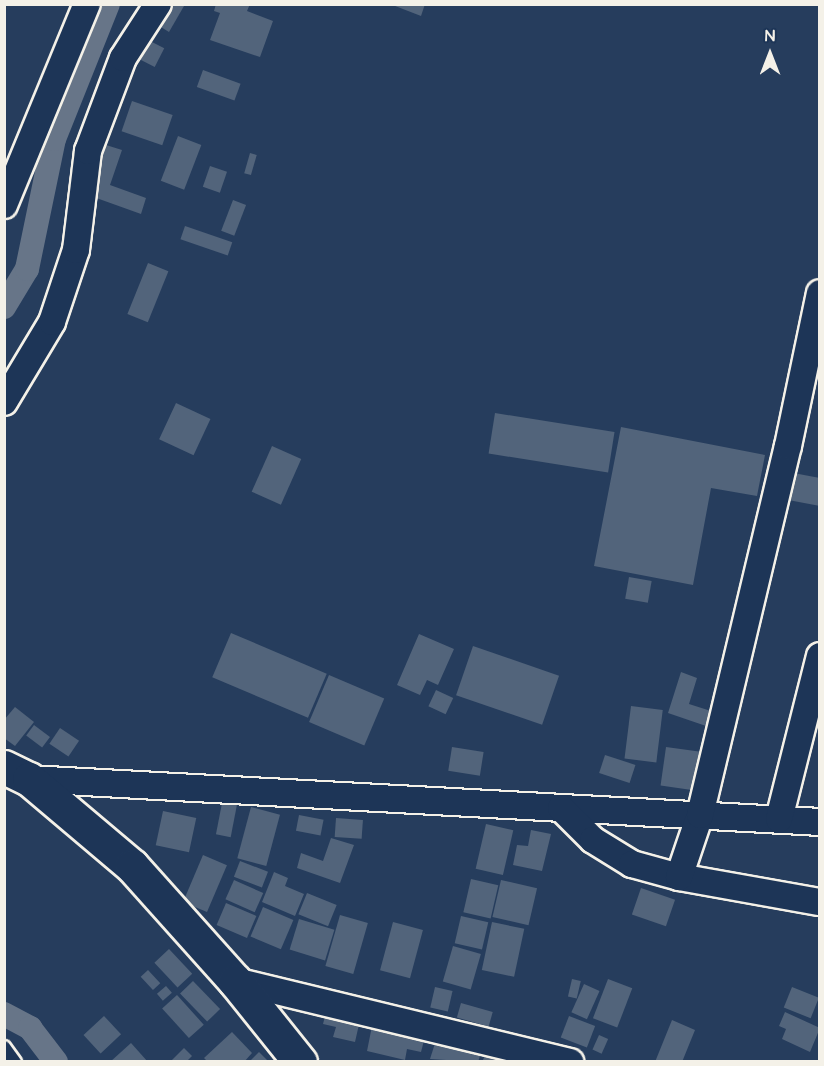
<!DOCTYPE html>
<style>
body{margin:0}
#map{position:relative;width:824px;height:1066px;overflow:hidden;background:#263d5d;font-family:"Architects Daughter",sans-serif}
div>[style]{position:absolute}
.canal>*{height:24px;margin:-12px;padding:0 12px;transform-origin:12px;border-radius:12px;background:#677588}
.building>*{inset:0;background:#52647b;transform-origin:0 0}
.roads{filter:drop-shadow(2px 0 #f4f1e8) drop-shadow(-2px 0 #f4f1e8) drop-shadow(0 2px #f4f1e8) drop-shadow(0 -2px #f4f1e8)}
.lane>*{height:12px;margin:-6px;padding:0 6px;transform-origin:6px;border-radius:6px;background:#1d3557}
.street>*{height:26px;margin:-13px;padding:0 13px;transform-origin:13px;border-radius:13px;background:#1d3557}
.secondary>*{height:33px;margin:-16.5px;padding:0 16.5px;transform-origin:16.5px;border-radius:16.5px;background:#1d3557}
span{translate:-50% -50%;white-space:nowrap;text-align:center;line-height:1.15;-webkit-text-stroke:4.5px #1d3557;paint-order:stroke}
.frame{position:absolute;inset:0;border:6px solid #f4f1e8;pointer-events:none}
.north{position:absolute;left:740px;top:24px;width:60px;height:60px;-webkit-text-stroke:4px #1d3557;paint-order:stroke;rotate:0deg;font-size:16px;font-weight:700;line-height:24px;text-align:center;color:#f4f1e8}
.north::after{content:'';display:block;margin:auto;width:21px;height:27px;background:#f4f1e8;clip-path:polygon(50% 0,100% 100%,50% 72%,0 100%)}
</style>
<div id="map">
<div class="canal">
<i style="left:4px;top:307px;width:44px;rotate:-58.8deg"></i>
<i style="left:27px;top:269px;width:133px;rotate:-78.3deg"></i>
<i style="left:54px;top:139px;width:145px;rotate:-68.2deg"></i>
<i style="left:4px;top:1014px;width:30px;rotate:28deg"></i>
<i style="left:30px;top:1028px;width:43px;rotate:52.6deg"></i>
</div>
<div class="building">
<i style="clip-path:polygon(167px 4px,184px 6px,169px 32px,156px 24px)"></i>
<i style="clip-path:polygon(216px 4px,250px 4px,247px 11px,273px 21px,260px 57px,210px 40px,220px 13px,214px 11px)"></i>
<i style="clip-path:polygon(390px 4px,425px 4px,421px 16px)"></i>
<i style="left:150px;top:41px;width:16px;height:21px;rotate:27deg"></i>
<i style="left:203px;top:70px;width:40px;height:18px;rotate:20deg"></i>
<i style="left:132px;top:101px;width:43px;height:32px;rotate:19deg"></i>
<i style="left:178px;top:136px;width:25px;height:48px;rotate:21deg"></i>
<i style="clip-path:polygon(106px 145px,122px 150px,110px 185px,146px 198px,141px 214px,88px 195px)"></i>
<i style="left:250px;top:153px;width:7px;height:21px;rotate:16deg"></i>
<i style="left:210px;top:166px;width:18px;height:22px;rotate:19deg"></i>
<i style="left:233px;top:200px;width:14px;height:33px;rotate:21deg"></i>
<i style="left:185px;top:226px;width:50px;height:14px;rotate:19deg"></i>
<i style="left:148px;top:263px;width:22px;height:55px;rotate:22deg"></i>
<i style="left:176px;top:403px;width:38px;height:40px;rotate:25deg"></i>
<i style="left:495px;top:413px;width:121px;height:41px;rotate:9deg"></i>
<i style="clip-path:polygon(621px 427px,765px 455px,757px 496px,711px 488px,693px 585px,594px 566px)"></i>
<i style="left:272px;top:446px;width:32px;height:50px;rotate:24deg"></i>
<i style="clip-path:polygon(788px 472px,820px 478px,820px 506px,783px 499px)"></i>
<i style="left:629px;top:577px;width:23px;height:22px;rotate:10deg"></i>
<i style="left:231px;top:633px;width:104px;height:48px;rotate:23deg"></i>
<i style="clip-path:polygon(419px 634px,454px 649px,438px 685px,427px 680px,420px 695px,397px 685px)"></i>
<i style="left:473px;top:646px;width:91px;height:52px;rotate:19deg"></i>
<i style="clip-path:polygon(681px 672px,697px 678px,689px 704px,714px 712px,709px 727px,668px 713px)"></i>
<i style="left:329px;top:675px;width:60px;height:51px;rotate:23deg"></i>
<i style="left:436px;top:690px;width:19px;height:18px;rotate:25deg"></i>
<i style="left:631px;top:706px;width:32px;height:53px;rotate:7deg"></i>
<i style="clip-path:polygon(15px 707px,34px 722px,15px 746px,4px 738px,4px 720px)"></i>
<i style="left:34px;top:725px;width:20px;height:13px;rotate:37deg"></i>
<i style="left:60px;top:728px;width:23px;height:19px;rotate:34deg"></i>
<i style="left:452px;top:747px;width:32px;height:24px;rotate:9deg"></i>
<i style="left:666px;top:747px;width:35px;height:39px;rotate:8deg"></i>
<i style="left:605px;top:755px;width:32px;height:19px;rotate:18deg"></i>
<i style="left:223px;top:798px;width:15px;height:37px;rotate:11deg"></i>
<i style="left:251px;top:807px;width:30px;height:53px;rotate:15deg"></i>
<i style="left:163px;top:811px;width:34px;height:35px;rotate:12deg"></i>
<i style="left:299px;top:815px;width:25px;height:16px;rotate:11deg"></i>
<i style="left:336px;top:818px;width:27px;height:19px;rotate:4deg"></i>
<i style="left:486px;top:824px;width:28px;height:46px;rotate:13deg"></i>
<i style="clip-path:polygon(531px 830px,551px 834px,542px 871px,513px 865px,517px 845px,528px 846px)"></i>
<i style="clip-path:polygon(331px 838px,354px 845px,340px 883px,297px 868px,301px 853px,323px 861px)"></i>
<i style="left:203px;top:855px;width:26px;height:51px;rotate:23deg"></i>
<i style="left:240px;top:861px;width:30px;height:17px;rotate:21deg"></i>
<i style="clip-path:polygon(274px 872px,288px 878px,285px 886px,304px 894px,295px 916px,262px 902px)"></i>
<i style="left:471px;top:879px;width:28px;height:34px;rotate:13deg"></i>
<i style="left:234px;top:880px;width:32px;height:21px;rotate:24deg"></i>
<i style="left:501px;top:880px;width:37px;height:38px;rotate:13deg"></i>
<i style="left:641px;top:888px;width:36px;height:28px;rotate:19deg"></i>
<i style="left:307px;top:893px;width:32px;height:23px;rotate:22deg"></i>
<i style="left:226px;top:903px;width:33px;height:24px;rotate:23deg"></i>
<i style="left:263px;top:907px;width:33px;height:32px;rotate:23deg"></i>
<i style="left:340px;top:915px;width:29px;height:53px;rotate:16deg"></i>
<i style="left:461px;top:916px;width:28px;height:28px;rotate:13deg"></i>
<i style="left:299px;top:919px;width:37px;height:32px;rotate:17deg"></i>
<i style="left:393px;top:922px;width:31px;height:50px;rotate:15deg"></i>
<i style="left:492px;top:922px;width:33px;height:49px;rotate:12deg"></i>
<i style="left:453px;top:946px;width:29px;height:37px;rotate:16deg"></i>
<i style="left:169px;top:949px;width:34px;height:20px;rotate:47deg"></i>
<i style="left:148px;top:970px;width:18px;height:10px;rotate:47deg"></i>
<i style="left:572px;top:979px;width:9px;height:18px;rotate:13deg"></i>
<i style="left:608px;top:979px;width:26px;height:42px;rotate:21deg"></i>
<i style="left:193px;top:981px;width:39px;height:18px;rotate:46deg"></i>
<i style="left:584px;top:984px;width:17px;height:31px;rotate:24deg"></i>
<i style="left:166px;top:986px;width:9px;height:12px;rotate:49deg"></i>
<i style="left:435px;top:987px;width:18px;height:21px;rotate:13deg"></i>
<i style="left:792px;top:987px;width:29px;height:22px;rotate:22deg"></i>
<i style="left:177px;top:995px;width:40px;height:20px;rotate:48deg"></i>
<i style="left:461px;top:1003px;width:33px;height:15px;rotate:16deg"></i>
<i style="clip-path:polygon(326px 1012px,360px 1020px,355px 1042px,333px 1037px,336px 1027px,323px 1024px)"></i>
<i style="clip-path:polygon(785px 1012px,820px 1028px,810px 1052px,782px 1039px,786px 1029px,779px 1026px)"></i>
<i style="left:104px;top:1016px;width:25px;height:28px;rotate:47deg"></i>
<i style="left:569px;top:1016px;width:28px;height:23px;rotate:21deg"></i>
<i style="clip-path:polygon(672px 1020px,695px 1030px,682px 1062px,655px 1062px)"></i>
<i style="clip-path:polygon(373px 1021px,426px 1033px,421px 1052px,407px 1049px,405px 1060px,367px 1051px)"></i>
<i style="clip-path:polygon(232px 1032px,252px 1053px,244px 1062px,208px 1062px,204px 1058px)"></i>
<i style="left:599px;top:1035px;width:10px;height:16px;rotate:24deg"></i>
<i style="clip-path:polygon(437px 1037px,482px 1050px,478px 1062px,430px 1059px)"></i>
<i style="clip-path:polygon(131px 1043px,148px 1062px,110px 1062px)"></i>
<i style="clip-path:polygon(184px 1048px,192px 1056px,186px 1062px,170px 1062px)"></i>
<i style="clip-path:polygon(488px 1049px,511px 1059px,510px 1062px,482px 1062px)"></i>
<i style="clip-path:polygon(259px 1052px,269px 1062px,249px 1062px)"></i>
</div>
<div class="roads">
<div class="lane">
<i style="left:4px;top:1047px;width:19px;rotate:54deg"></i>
</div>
<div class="street">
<i style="left:4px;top:205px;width:217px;rotate:-67.6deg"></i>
<i style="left:4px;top:402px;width:93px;rotate:-59deg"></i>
<i style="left:52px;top:322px;width:76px;rotate:-71.6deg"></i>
<i style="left:76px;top:250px;width:100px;rotate:-83.1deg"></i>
<i style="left:88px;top:151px;width:99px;rotate:-69.4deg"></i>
<i style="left:123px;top:58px;width:64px;rotate:-57.1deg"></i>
<i style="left:29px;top:779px;width:792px;rotate:3.11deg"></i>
<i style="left:561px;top:808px;width:45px;rotate:45deg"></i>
<i style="left:593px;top:840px;width:46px;rotate:31.6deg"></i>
<i style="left:632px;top:864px;width:49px;rotate:15.5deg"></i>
<i style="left:679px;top:877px;width:143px;rotate:10.1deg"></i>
<i style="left:779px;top:819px;width:168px;rotate:-75.9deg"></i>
<i style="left:679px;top:877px;width:65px;rotate:-71.3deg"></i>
<i style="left:700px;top:815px;width:379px;rotate:-76.6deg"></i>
<i style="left:788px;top:446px;width:156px;rotate:-78.2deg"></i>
<i style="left:235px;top:981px;width:345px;rotate:13.6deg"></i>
</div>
<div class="secondary">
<i style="left:4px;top:767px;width:28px;rotate:26deg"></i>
<i style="left:29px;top:779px;width:135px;rotate:40.2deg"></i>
<i style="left:132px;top:866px;width:154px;rotate:48.2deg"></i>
<i style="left:235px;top:981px;width:104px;rotate:51.3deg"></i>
</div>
</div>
<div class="frame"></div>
<div class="north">N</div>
</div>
